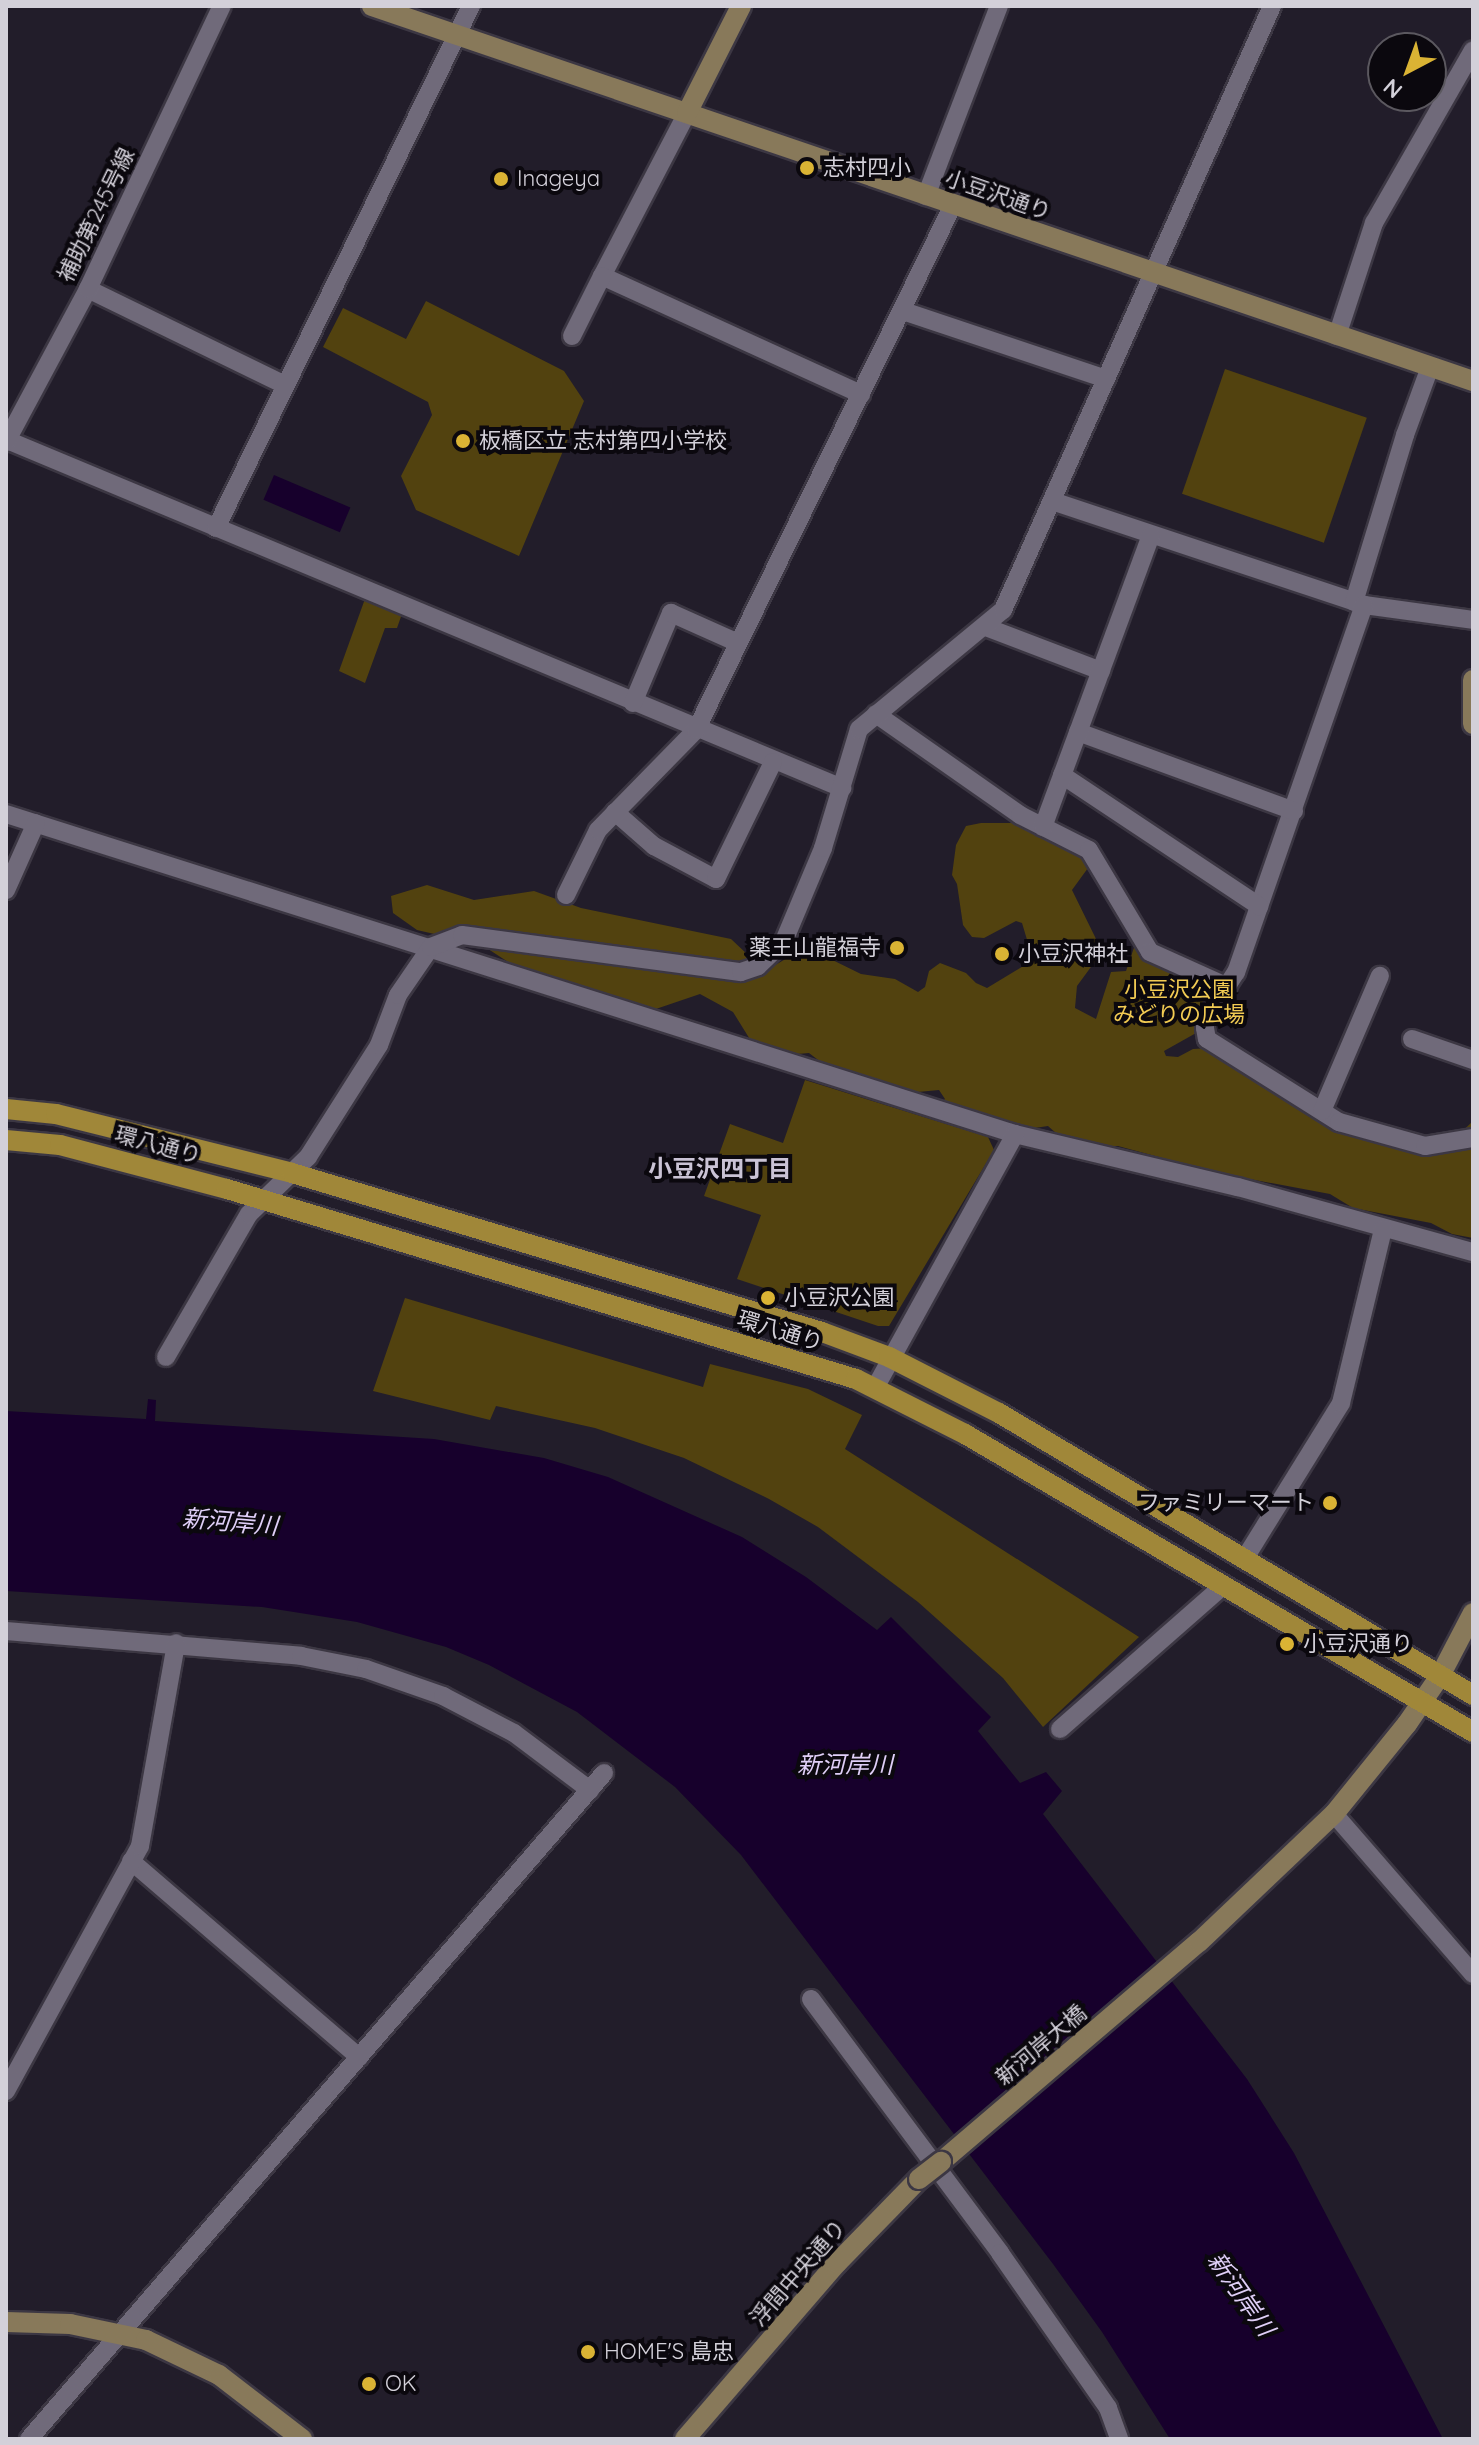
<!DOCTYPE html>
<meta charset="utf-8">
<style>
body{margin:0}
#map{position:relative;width:1479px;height:2445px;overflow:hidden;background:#221d2a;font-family:Quicksand,"Noto Sans JP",sans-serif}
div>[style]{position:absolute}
.green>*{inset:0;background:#52420f;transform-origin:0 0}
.water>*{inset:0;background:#17002c;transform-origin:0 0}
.roads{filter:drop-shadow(2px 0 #3c3743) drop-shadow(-2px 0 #3c3743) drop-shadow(0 2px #3c3743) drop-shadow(0 -2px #3c3743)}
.street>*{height:18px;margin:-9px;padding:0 9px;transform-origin:9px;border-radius:9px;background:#706a7a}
.secondary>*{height:20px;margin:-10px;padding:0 10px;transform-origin:10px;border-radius:10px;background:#88795a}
.primary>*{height:20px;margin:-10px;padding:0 10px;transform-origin:10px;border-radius:10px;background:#a08739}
.bridges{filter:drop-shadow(2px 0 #3c3743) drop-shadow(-2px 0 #3c3743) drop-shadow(0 2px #3c3743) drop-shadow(0 -2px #3c3743)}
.secondary-bridge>*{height:20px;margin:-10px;padding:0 10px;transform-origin:10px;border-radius:10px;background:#88795a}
.dots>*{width:22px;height:22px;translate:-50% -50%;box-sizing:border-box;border:4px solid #0b080e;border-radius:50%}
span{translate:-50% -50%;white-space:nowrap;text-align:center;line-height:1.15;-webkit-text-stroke:8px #0b080e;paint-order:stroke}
.poi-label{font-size:22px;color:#d3d0d9}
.left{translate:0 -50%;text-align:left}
.right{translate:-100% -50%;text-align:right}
.street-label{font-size:22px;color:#d3d0d9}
.park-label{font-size:22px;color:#f2cb53}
.neighbourhood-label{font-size:24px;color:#cac3d5;font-weight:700}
.water-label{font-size:24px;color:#dfcff7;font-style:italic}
.frame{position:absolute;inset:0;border:8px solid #d3d0d9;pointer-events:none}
.north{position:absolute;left:1367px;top:32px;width:80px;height:80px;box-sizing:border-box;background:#0b080e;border:2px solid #5b585f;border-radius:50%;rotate:221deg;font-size:22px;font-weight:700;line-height:32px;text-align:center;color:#d3d0d9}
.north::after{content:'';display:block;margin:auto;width:28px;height:36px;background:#dab334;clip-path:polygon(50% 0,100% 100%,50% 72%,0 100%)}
</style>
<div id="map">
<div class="green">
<i style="clip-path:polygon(426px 301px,564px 371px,584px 401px,519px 556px,416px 510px,401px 476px,432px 415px,428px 402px,323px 347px,343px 308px,406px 339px)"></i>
<i style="left:1225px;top:369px;width:150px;height:132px;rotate:19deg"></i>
<i style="clip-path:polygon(366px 596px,403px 611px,397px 628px,385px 628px,365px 683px,339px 671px)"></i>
<i style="clip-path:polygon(981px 823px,1016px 823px,1081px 858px,1088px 868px,1072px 890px,1099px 945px,1099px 956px,1077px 986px,1075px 1008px,1096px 1019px,1111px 972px,1126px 971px,1139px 933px,1150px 952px,1228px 987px,1205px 1028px,1164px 1051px,1166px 1056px,1178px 1057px,1193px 1049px,1210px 1048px,1341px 1134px,1442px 1151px,1473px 1121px,1473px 1238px,1452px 1234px,1431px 1223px,1353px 1208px,1330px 1194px,1218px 1173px,1118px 1146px,1097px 1146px,1057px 1134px,1048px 1126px,1028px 1129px,941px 1103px,945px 1099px,939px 1090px,907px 1093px,826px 1066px,809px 1053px,786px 1055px,751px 1041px,733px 1012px,700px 994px,647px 1012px,519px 969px,482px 945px,417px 930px,393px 913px,391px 896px,427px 885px,474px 900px,534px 891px,581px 908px,731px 939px,765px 971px,806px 947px,861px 974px,895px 979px,918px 992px,925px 987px,929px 971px,940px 963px,966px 973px,976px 983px,987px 988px,1025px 965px,1031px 953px,1022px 923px,1016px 921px,984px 938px,972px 937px,963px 925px,957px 884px,952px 875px,956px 845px,966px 826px)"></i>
<i style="clip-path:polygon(805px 1080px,988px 1137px,994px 1150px,889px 1326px,878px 1326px,737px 1279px,761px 1215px,704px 1196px,730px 1124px,783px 1143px)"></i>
<i style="clip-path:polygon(405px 1298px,703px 1387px,710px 1364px,808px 1389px,862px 1415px,845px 1449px,1139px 1637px,1043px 1727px,1003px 1678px,918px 1602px,818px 1527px,769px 1499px,684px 1458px,595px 1428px,496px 1406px,490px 1420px,373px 1391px)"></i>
</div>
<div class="water">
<i style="left:274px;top:475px;width:83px;height:27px;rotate:23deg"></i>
<i style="clip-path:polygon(148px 1399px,156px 1400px,155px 1421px,434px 1439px,544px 1458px,608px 1477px,742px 1537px,806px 1577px,877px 1630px,891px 1617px,991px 1717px,978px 1731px,1020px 1783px,1046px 1772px,1062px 1791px,1043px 1814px,1247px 2079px,1294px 2153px,1443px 2439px,1170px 2439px,1102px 2332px,1053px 2264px,741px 1855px,675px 1787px,577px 1712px,489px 1665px,446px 1647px,357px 1622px,262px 1607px,6px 1591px,6px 1411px,146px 1419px)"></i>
</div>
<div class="roads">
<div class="street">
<i style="left:687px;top:113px;width:184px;rotate:117.5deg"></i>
<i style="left:602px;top:276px;width:285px;rotate:24.5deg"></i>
<i style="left:926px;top:196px;width:204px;rotate:-69deg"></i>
<i style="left:88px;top:289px;width:219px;rotate:26deg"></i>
<i style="left:903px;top:311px;width:214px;rotate:18.5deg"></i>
<i style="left:572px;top:336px;width:67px;rotate:-63.4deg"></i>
<i style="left:1337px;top:336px;width:119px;rotate:-71.9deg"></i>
<i style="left:1374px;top:223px;width:199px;rotate:-60.2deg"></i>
<i style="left:7px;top:440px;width:905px;rotate:22.62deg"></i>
<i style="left:6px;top:442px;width:174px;rotate:-61.8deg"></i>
<i style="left:88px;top:289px;width:313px;rotate:-64.7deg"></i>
<i style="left:1052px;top:501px;width:329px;rotate:18.4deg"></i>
<i style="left:1364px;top:605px;width:110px;rotate:7.8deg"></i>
<i style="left:216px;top:528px;width:581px;rotate:-63.96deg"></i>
<i style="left:1354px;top:602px;width:175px;rotate:-73deg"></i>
<i style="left:1405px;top:435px;width:72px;rotate:-69.8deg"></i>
<i style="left:1364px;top:605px;width:389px;rotate:109.2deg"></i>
<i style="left:1236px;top:972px;width:57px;rotate:122.9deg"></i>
<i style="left:1205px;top:1020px;width:8px;rotate:90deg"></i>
<i style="left:1205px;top:1028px;width:11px;rotate:80deg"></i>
<i style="left:1207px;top:1039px;width:156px;rotate:32.2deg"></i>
<i style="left:1339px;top:1122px;width:89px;rotate:15.6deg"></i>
<i style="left:1425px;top:1146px;width:49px;rotate:-9.5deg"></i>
<i style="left:986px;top:627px;width:123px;rotate:20.9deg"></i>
<i style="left:633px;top:703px;width:98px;rotate:-67.1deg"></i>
<i style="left:671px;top:613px;width:73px;rotate:24.1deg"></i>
<i style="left:876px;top:714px;width:176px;rotate:35deg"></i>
<i style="left:1020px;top:815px;width:77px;rotate:26.9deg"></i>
<i style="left:1089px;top:850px;width:119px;rotate:59.1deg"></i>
<i style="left:1150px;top:952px;width:85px;rotate:24.2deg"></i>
<i style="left:1078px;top:732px;width:230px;rotate:20.1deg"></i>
<i style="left:1062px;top:775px;width:237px;rotate:33.6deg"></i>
<i style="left:615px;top:812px;width:52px;rotate:41.1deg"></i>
<i style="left:654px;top:846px;width:70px;rotate:28deg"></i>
<i style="left:716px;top:879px;width:130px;rotate:-64deg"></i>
<i style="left:6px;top:814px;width:1059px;rotate:17.6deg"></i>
<i style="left:1015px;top:1134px;width:229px;rotate:13.4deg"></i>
<i style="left:1238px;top:1187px;width:244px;rotate:15.5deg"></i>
<i style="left:1043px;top:827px;width:311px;rotate:-69.7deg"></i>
<i style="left:6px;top:890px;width:73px;rotate:-65.9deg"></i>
<i style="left:566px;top:895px;width:72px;rotate:-63.8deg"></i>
<i style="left:598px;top:830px;width:140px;rotate:-45.6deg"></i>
<i style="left:696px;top:730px;width:585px;rotate:-63.92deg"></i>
<i style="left:1412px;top:1039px;width:65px;rotate:19deg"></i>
<i style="left:1322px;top:1111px;width:147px;rotate:-66.8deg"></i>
<i style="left:166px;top:1357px;width:165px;rotate:-59.9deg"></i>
<i style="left:249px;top:1214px;width:82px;rotate:-44deg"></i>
<i style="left:308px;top:1157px;width:133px;rotate:-57.6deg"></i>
<i style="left:379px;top:1045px;width:53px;rotate:-69.2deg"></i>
<i style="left:398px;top:995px;width:58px;rotate:-55.5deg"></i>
<i style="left:431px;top:947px;width:33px;rotate:-21deg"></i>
<i style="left:462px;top:935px;width:281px;rotate:7.6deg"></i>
<i style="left:741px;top:972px;width:18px;rotate:-19deg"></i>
<i style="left:758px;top:966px;width:36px;rotate:-44deg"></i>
<i style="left:784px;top:941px;width:101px;rotate:-67.2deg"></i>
<i style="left:823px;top:848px;width:124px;rotate:-73.2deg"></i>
<i style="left:859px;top:729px;width:187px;rotate:-39.6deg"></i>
<i style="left:1003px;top:610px;width:661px;rotate:-65.99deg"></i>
<i style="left:875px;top:1388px;width:290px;rotate:-61.1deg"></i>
<i style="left:1245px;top:1558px;width:182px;rotate:-58.2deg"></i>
<i style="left:1341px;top:1403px;width:179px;rotate:-76.4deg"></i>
<i style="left:6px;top:1631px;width:296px;rotate:4.8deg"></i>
<i style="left:301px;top:1656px;width:66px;rotate:11.3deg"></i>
<i style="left:366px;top:1669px;width:82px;rotate:19.3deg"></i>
<i style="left:443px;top:1696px;width:80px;rotate:27.5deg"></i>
<i style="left:514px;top:1733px;width:95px;rotate:36.9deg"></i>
<i style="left:1060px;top:1729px;width:218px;rotate:-41.3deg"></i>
<i style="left:1334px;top:1814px;width:212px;rotate:49deg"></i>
<i style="left:131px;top:1861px;width:301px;rotate:40.7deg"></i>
<i style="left:811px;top:1999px;width:317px;rotate:53.3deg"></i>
<i style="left:1000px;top:2253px;width:189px;rotate:55.1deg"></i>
<i style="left:1108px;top:2408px;width:33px;rotate:70deg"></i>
<i style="left:6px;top:2091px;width:279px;rotate:-61.3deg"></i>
<i style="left:140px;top:1846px;width:206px;rotate:-79.9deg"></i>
<i style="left:29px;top:2439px;width:880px;rotate:-49.19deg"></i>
</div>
<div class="secondary">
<i style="left:372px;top:6px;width:1163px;rotate:18.81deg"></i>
<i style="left:687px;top:113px;width:120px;rotate:-63.2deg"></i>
<i style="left:1473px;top:680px;width:44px;rotate:90deg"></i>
<i style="left:941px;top:2162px;width:339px;rotate:-40.5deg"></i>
<i style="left:1199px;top:1942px;width:186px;rotate:-43.5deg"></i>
<i style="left:1334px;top:1814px;width:116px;rotate:-51deg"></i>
<i style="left:1407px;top:1724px;width:58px;rotate:-55.5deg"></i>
<i style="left:1440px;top:1676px;width:71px;rotate:-62.4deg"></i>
<i style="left:6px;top:2322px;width:64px;rotate:1.8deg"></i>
<i style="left:70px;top:2324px;width:78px;rotate:11.9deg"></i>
<i style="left:146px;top:2340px;width:81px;rotate:25.6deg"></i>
<i style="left:219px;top:2375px;width:105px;rotate:37.6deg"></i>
<i style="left:685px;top:2439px;width:233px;rotate:-49.2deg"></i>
<i style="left:837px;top:2263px;width:117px;rotate:-45.7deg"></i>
</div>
<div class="primary">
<i style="left:6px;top:1109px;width:50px;rotate:5.7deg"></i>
<i style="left:56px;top:1114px;width:243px;rotate:14deg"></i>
<i style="left:292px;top:1173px;width:553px;rotate:16.7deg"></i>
<i style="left:822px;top:1332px;width:72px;rotate:20.5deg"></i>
<i style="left:889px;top:1357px;width:123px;rotate:27deg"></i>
<i style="left:999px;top:1413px;width:552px;rotate:30.75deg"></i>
<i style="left:6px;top:1140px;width:54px;rotate:5.3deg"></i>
<i style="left:60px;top:1145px;width:173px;rotate:14.8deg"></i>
<i style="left:227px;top:1189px;width:657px;rotate:16.81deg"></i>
<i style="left:856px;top:1379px;width:122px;rotate:26.8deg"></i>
<i style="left:965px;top:1434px;width:589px;rotate:30.4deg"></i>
</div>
</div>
<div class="bridges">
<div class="secondary-bridge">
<i style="left:919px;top:2179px;width:28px;rotate:-38deg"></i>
</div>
</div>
<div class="dots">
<i style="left:807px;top:168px;background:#dab334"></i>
<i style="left:501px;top:179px;background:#dab334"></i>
<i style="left:463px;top:441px;background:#dab334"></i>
<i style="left:897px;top:948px;background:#dab334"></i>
<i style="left:1002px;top:954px;background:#dab334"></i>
<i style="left:768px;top:1298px;background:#dab334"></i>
<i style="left:1330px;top:1503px;background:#dab334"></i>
<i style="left:1287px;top:1644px;background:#dab334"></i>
<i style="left:588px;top:2352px;background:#dab334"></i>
<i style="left:369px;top:2384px;background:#dab334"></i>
</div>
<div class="poi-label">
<span class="left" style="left:823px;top:168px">志村四小</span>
<span class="left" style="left:517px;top:179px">Inageya</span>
<span class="left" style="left:479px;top:441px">板橋区立 志村第四小学校</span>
<span class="right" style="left:881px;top:948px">薬王山龍福寺</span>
<span class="left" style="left:1018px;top:954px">小豆沢神社</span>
<span class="left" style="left:784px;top:1298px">小豆沢公園</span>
<span class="right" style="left:1314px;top:1503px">ファミリーマート</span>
<span class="left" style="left:1303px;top:1644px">小豆沢通り</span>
<span class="left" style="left:604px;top:2352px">HOME'S 島忠</span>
<span class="left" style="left:385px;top:2384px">OK</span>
</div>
<div class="street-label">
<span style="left:998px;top:195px;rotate:19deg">小豆沢通り</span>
<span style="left:96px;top:215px;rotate:-64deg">補助第245号線</span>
<span style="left:158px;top:1145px;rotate:15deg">環八通り</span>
<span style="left:780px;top:1331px;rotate:17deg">環八通り</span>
<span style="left:1041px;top:2045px;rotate:-40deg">新河岸大橋</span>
<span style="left:798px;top:2273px;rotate:-49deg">浮間中央通り</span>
</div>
<div class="park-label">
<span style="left:1179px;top:1002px">小豆沢公園<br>みどりの広場</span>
</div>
<div class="neighbourhood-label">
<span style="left:720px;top:1169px">小豆沢四丁目</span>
</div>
<div class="water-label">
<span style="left:230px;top:1522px;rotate:5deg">新河岸川</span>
<span style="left:845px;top:1765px">新河岸川</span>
<span style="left:1241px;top:2294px;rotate:55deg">新河岸川</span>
</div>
<div class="frame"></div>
<div class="north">N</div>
</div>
